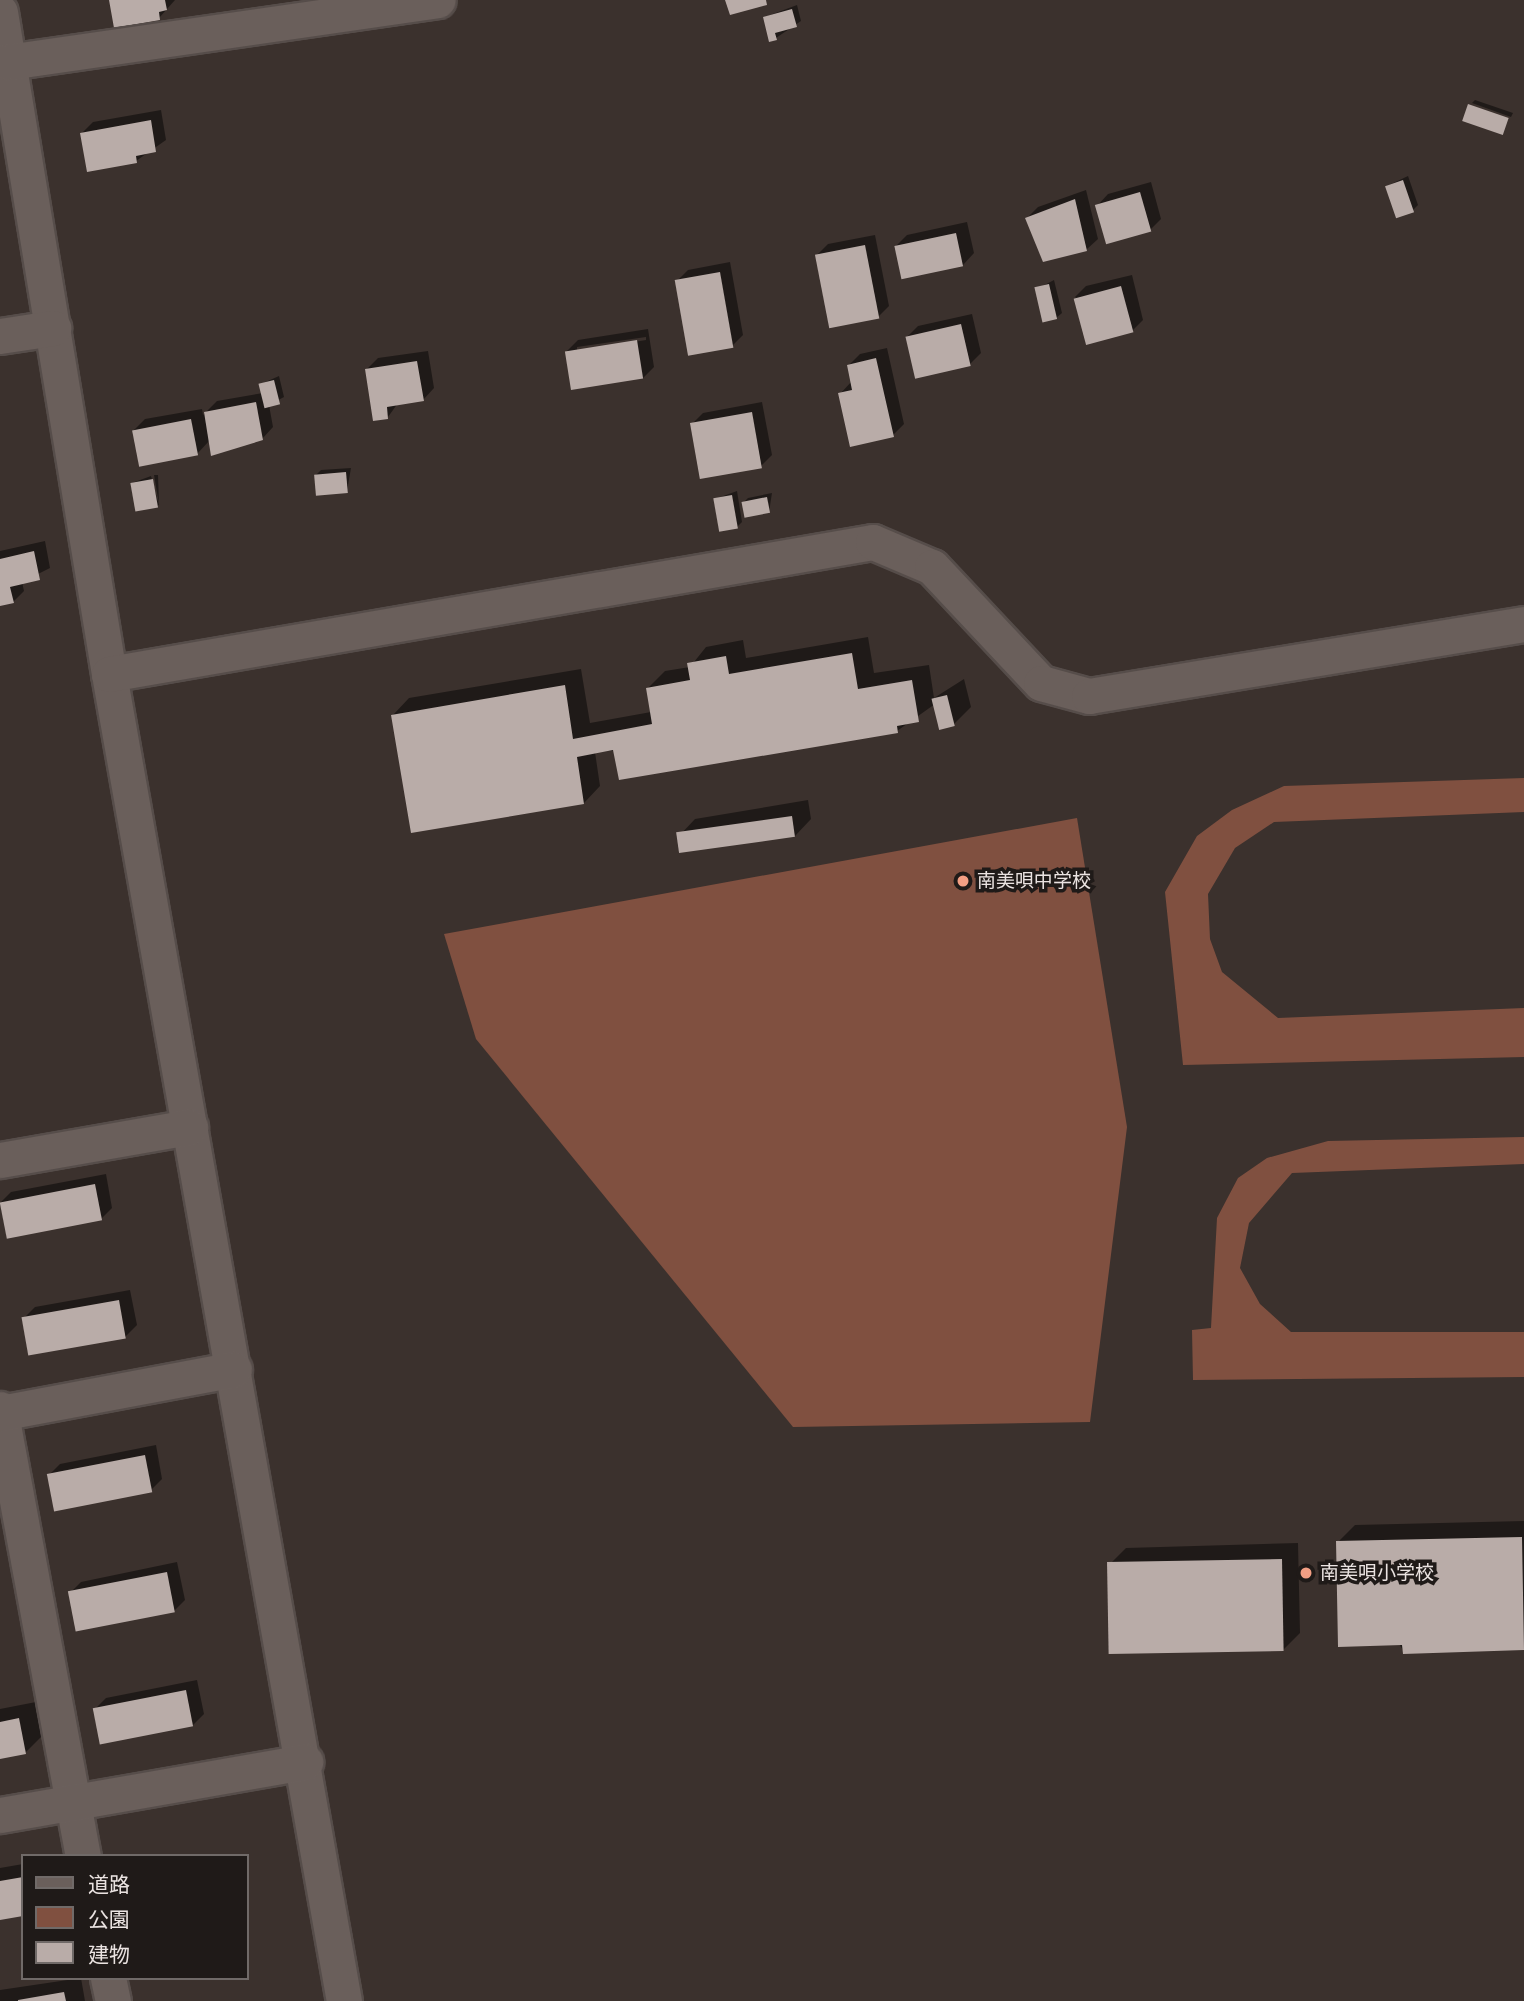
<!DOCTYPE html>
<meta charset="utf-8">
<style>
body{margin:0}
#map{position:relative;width:1524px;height:2001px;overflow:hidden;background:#3b312d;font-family:"IBM Plex Sans","Noto Sans JP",sans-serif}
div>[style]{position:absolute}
.green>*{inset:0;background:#805040}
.shadow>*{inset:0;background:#0007}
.building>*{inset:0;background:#b9aca8;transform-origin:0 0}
.roads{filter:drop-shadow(2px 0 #564d4a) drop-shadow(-2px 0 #564d4a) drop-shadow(0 2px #564d4a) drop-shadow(0 -2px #564d4a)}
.minor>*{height:35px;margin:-17.5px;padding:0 17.5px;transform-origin:17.5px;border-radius:17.5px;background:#6a5f5b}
.dots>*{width:19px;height:19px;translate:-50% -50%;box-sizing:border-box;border:4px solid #1f1a18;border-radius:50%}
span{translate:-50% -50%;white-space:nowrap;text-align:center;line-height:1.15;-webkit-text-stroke:7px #1f1a18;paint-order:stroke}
.poi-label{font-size:19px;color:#eae3e1}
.left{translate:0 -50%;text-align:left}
.legend{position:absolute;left:21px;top:1854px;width:228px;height:126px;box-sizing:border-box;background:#1f1a18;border:2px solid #706a68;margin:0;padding:9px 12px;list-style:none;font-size:21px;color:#eae3e1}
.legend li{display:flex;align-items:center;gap:14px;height:35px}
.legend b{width:35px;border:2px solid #706a68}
</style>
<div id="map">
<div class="green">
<i style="clip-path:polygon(1524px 778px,1524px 812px,1274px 822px,1235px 848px,1208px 894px,1210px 939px,1222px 972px,1278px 1018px,1524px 1008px,1524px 1057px,1183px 1065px,1165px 892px,1197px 836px,1232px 810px,1284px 786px)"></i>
<i style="clip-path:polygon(1077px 818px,1127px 1127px,1090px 1422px,793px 1427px,476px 1039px,444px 934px)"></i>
<i style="clip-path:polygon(1524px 1137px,1524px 1164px,1292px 1173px,1249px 1223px,1240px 1268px,1260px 1304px,1291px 1332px,1524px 1332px,1524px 1377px,1193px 1380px,1192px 1330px,1211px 1328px,1217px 1218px,1238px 1178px,1267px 1158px,1328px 1141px)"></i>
</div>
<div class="shadow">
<i style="clip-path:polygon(111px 0,175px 0,159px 18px)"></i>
<i style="clip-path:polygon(797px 5px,801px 21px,776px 38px,765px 17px)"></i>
<i style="clip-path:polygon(1475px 100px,1513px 113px,1511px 117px,1472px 103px)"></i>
<i style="clip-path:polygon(161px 110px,166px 140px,136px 161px,82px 133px,93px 122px)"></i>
<i style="clip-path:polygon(1408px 176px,1418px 205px,1413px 210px,1387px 186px)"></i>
<i style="clip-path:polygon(1151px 182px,1161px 219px,1150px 230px,1097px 206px,1108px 194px)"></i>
<i style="clip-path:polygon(1086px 190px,1098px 239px,1086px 250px,1027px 218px,1038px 207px)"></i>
<i style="clip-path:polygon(967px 222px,974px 253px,963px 265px,896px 246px,907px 235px)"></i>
<i style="clip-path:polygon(875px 235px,889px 306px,878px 317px,817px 255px,828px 244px)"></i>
<i style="clip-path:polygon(730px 262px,743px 335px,732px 346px,677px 281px,688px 270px)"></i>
<i style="clip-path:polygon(1132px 275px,1143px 320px,1132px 331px,1075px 297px,1086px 286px)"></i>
<i style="clip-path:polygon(1054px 280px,1062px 313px,1056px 318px,1037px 289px)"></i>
<i style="clip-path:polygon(972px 314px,981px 353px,970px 364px,907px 337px,918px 326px)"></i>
<i style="clip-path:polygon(evenodd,648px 329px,654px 367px,643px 378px,567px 351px,578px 340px,648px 329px,646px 337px,646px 340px,577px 351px,577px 347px,646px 337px)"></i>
<i style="clip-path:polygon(887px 348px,904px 424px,893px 435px,840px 394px,852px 381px,849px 365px,860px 354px)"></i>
<i style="clip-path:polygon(428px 351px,434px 388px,423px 400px,398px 403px,388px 417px,367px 369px,378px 358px)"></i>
<i style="clip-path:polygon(279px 376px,284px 397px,269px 405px,273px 427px,262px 439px,210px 440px,197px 454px,134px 430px,145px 419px,202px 409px,203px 415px,217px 401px,263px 393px,261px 384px)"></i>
<i style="clip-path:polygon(762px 402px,772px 455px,761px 466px,692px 424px,703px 413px)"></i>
<i style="clip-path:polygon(351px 468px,347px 491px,316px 475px,321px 470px)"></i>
<i style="clip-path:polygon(154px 475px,158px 475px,159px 504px)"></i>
<i style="clip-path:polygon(151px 476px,159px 505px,157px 506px,132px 483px)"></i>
<i style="clip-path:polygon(737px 491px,742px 522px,737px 527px,715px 499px)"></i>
<i style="clip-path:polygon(772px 493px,769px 512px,743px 503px,748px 498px)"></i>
<i style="clip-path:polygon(45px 541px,50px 568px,22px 582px,24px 591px,13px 602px,0 605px,0 551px)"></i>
<i style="clip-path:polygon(868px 637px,874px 673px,929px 665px,934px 698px,964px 679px,971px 707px,954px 724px,935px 704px,897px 731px,595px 752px,600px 786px,584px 803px,393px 715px,409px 698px,581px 669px,590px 723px,651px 712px,648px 688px,665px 671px,690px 667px,706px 647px,743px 640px,746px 658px)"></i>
<i style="clip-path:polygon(808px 800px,811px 819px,795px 836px,679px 836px,695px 819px)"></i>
<i style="clip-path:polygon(106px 1174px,112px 1208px,101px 1219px,7px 1237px,0 1203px,11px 1192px)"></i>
<i style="clip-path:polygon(130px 1290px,137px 1325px,125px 1337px,24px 1318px,35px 1307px)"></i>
<i style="clip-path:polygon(156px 1445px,162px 1479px,151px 1490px,49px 1475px,60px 1464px)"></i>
<i style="clip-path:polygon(1524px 1521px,1524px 1649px,1404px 1652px,1338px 1542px,1355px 1525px)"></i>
<i style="clip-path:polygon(1298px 1543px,1300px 1633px,1283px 1650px,1109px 1565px,1126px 1548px)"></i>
<i style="clip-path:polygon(177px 1562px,185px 1600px,174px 1611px,70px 1593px,81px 1582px)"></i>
<i style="clip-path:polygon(197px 1680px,204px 1714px,193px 1725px,95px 1709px,106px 1698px)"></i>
<i style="clip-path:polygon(36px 1702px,42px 1736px,25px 1753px,0 1757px,0 1709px)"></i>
<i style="clip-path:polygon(23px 1864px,23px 1914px,0 1919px,0 1868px)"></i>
<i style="clip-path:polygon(81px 1978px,85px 2001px,0 2001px,0 1990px)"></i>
</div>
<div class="building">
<i style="clip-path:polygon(109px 0,165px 0,167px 10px,159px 12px,160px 20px,114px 28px)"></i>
<i style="clip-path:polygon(725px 0,766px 0,767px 5px,730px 15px)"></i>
<i style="clip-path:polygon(792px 9px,797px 27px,775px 33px,777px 40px,769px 42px,763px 17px)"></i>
<i style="left:1468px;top:104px;width:43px;height:18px;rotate:19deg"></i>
<i style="clip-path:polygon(151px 120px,156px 152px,136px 156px,137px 163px,87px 172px,80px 133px)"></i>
<i style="left:1403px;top:180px;width:34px;height:19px;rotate:71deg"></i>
<i style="left:1140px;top:192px;width:41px;height:47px;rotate:74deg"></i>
<i style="clip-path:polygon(1075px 199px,1087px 251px,1043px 262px,1025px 218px)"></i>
<i style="left:956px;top:233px;width:34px;height:63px;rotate:78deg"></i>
<i style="left:865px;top:245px;width:75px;height:51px;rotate:79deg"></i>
<i style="left:720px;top:272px;width:77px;height:46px;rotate:80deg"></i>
<i style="left:1049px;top:284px;width:36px;height:15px;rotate:77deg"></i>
<i style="left:1121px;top:286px;width:48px;height:49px;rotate:75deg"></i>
<i style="left:961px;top:324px;width:43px;height:57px;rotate:77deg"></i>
<i style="left:637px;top:340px;width:39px;height:73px;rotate:81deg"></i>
<i style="clip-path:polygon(876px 358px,894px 437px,850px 447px,838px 393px,852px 390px,847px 365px)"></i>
<i style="clip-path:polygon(417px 361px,424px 401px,387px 407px,388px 419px,373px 421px,365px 369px)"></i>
<i style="left:274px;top:380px;width:25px;height:16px;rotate:76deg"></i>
<i style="clip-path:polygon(256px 402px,263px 440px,211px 456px,204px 412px)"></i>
<i style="left:752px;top:412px;width:57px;height:63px;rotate:80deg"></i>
<i style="left:191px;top:419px;width:37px;height:60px;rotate:79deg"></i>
<i style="left:346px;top:472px;width:21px;height:32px;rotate:85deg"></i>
<i style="left:153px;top:479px;width:29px;height:23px;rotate:80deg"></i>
<i style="left:732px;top:495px;width:34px;height:19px;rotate:80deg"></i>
<i style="left:767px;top:497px;width:16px;height:26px;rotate:79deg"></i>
<i style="clip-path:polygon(34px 551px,40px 580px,10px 587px,14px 603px,0 606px,0 559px)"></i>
<i style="clip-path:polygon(852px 653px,858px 689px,912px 680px,919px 722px,897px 726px,898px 733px,619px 780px,613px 750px,577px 757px,584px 804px,411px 833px,391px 715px,565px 685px,573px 739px,652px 724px,646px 688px,690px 680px,687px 663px,726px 656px,729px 674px)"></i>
<i style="left:947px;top:695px;width:32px;height:16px;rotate:76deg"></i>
<i style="left:792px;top:816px;width:21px;height:117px;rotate:82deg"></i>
<i style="left:95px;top:1184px;width:37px;height:97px;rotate:79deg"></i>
<i style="left:119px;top:1300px;width:39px;height:99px;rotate:80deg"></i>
<i style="left:145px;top:1455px;width:38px;height:100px;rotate:79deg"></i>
<i style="clip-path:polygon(1522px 1537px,1524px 1650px,1403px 1654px,1402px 1645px,1338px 1647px,1336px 1541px)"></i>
<i style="left:1282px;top:1559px;width:92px;height:175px;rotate:89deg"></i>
<i style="left:167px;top:1572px;width:41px;height:101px;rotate:79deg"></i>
<i style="left:186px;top:1690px;width:37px;height:95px;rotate:79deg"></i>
<i style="clip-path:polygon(19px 1718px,26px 1754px,0 1759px,0 1722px)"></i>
<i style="clip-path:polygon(23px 1877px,23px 1916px,0 1920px,0 1881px)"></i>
<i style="clip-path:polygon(64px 1992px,66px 2001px,18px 2001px,18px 2000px)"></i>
</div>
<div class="roads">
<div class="minor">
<i style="left:0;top:12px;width:671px;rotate:80.65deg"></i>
<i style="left:109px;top:674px;width:1348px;rotate:79.96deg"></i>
<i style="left:8px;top:62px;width:434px;rotate:-8.2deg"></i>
<i style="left:0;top:336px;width:54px;rotate:-8.6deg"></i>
<i style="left:109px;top:674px;width:775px;rotate:-9.8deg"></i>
<i style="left:873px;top:542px;width:64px;rotate:23deg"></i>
<i style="left:932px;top:567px;width:159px;rotate:46.8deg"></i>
<i style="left:1041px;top:683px;width:50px;rotate:15.2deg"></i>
<i style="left:1089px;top:696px;width:441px;rotate:-9.4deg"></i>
<i style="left:0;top:1160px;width:193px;rotate:-9.9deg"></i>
<i style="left:0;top:1409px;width:455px;rotate:79.5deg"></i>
<i style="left:0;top:1413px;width:238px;rotate:-10.6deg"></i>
<i style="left:0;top:1815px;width:310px;rotate:-9.9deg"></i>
<i style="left:108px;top:1978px;width:24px;rotate:78deg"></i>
</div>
</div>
<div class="dots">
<i style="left:963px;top:881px;background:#f39f84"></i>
<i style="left:1306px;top:1573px;background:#f39f84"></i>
</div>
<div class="poi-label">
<span class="left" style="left:977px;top:881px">南美唄中学校</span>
<span class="left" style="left:1320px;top:1573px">南美唄小学校</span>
</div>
<ul class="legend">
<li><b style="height:9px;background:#6a5f5b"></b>道路</li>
<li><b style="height:19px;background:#805040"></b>公園</li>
<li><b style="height:19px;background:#b9aca8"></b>建物</li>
</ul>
</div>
